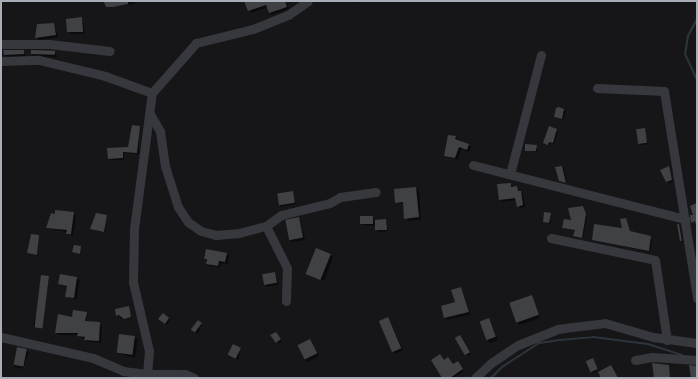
<!DOCTYPE html>
<style>
body{margin:0}
#map{position:relative;width:698px;height:379px;overflow:hidden;background:#161618;font-family:Mulish,sans-serif}
div>[style]{position:absolute}
.shadow>*{inset:0;background:#0007}
.stream>*{height:2px;margin:-1px;padding:0 1px;transform-origin:1px;border-radius:1px;background:#2c353c}
.building>*{inset:0;background:#404145;transform-origin:0 0}
.minor>*{height:9px;margin:-4.5px;padding:0 4.5px;transform-origin:4.5px;border-radius:4.5px;background:#37383d}
span{translate:-50% -50%;white-space:nowrap;text-align:center;line-height:1.15;-webkit-text-stroke:3px #111113;paint-order:stroke}
.frame{position:absolute;inset:0;border:2px solid #a8adb8;pointer-events:none}
</style>
<div id="map">
<div class="shadow">
<i style="clip-path:polygon(119px 1px,135px 1px,135px 4px,107px 7px)"></i>
<i style="clip-path:polygon(161px 1px,173px 1px,163px 2px)"></i>
<i style="clip-path:polygon(246px 1px,286px 1px,289px 9px,272px 15px,268px 7px,251px 13px)"></i>
<i style="clip-path:polygon(365px 1px,354px 3px,352px 1px)"></i>
<i style="clip-path:polygon(82px 18px,85px 34px,71px 34px,68px 31px)"></i>
<i style="clip-path:polygon(54px 24px,58px 37px,39px 40px,36px 37px)"></i>
<i style="clip-path:polygon(23px 51px,26px 57px,7px 57px,5px 54px)"></i>
<i style="clip-path:polygon(55px 52px,57px 57px,33px 56px,31px 54px)"></i>
<i style="clip-path:polygon(557px 109px,566px 111px,563px 120px,555px 117px)"></i>
<i style="clip-path:polygon(139px 127px,139px 154px,124px 153px,124px 160px,110px 160px,109px 159px,129px 148px)"></i>
<i style="clip-path:polygon(549px 128px,558px 132px,554px 144px,550px 143px,550px 145px,545px 143px)"></i>
<i style="clip-path:polygon(644px 129px,648px 144px,641px 145px,639px 144px)"></i>
<i style="clip-path:polygon(455px 137px,471px 147px,469px 152px,461px 149px,458px 160px,445px 156px)"></i>
<i style="clip-path:polygon(536px 146px,538px 152px,526px 150px)"></i>
<i style="clip-path:polygon(562px 167px,564px 168px,567px 183px,560px 180px)"></i>
<i style="clip-path:polygon(669px 167px,673px 182px,668px 183px,667px 181px)"></i>
<i style="clip-path:polygon(510px 184px,523px 194px,525px 207px,520px 208px,516px 200px,502px 202px,500px 199px)"></i>
<i style="clip-path:polygon(416px 188px,419px 191px,421px 220px,408px 221px,404px 204px,396px 202px)"></i>
<i style="clip-path:polygon(292px 192px,296px 204px,281px 207px,280px 205px)"></i>
<i style="clip-path:polygon(583px 207px,587px 216px,583px 238px,576px 237px,575px 231px,563px 228px)"></i>
<i style="clip-path:polygon(56px 211px,76px 215px,73px 236px,67px 232px,47px 228px,51px 214px,56px 215px)"></i>
<i style="clip-path:polygon(550px 214px,551px 224px,546px 223px,544px 221px)"></i>
<i style="clip-path:polygon(106px 216px,105px 233px,91px 229px)"></i>
<i style="clip-path:polygon(373px 217px,374px 221px,386px 221px,388px 231px,378px 232px,376px 226px,361px 225px)"></i>
<i style="clip-path:polygon(299px 218px,305px 240px,292px 242px,290px 240px)"></i>
<i style="clip-path:polygon(626px 219px,631px 233px,652px 239px,650px 252px,593px 240px,624px 230px)"></i>
<i style="clip-path:polygon(679px 225px,680px 227px,683px 242px,681px 241px)"></i>
<i style="clip-path:polygon(38px 236px,38px 256px,30px 254px,28px 252px)"></i>
<i style="clip-path:polygon(80px 247px,81px 255px,73px 252px)"></i>
<i style="clip-path:polygon(226px 254px,229px 256px,228px 264px,221px 263px,220px 268px,210px 266px,205px 258px)"></i>
<i style="clip-path:polygon(331px 255px,333px 257px,324px 281px,307px 274px)"></i>
<i style="clip-path:polygon(275px 273px,278px 284px,267px 287px,265px 285px)"></i>
<i style="clip-path:polygon(60px 275px,80px 280px,76px 300px,66px 296px,67px 287px,59px 284px)"></i>
<i style="clip-path:polygon(48px 277px,41px 329px,35px 328px,33px 326px)"></i>
<i style="clip-path:polygon(461px 288px,471px 314px,447px 320px,445px 318px,456px 302px)"></i>
<i style="clip-path:polygon(532px 297px,540px 318px,519px 325px,517px 322px)"></i>
<i style="clip-path:polygon(128px 307px,132px 318px,123px 319px,117px 315px)"></i>
<i style="clip-path:polygon(86px 313px,87px 322px,102px 326px,101px 343px,88px 342px,78px 335px,58px 335px,56px 333px,73px 318px)"></i>
<i style="clip-path:polygon(163px 314px,170px 320px,167px 325px,161px 321px)"></i>
<i style="clip-path:polygon(388px 318px,403px 350px,395px 354px,393px 351px)"></i>
<i style="clip-path:polygon(488px 319px,498px 340px,490px 343px,487px 340px)"></i>
<i style="clip-path:polygon(202px 323px,198px 334px,195px 332px)"></i>
<i style="clip-path:polygon(277px 334px,282px 341px,278px 344px,277px 342px)"></i>
<i style="clip-path:polygon(120px 335px,138px 339px,135px 358px,117px 353px)"></i>
<i style="clip-path:polygon(461px 338px,471px 354px,468px 356px,456px 339px)"></i>
<i style="clip-path:polygon(310px 340px,319px 356px,308px 362px,305px 359px)"></i>
<i style="clip-path:polygon(241px 348px,238px 360px,231px 356px)"></i>
<i style="clip-path:polygon(26px 350px,29px 352px,23px 369px,15px 367px,13px 364px)"></i>
<i style="clip-path:polygon(448px 358px,454px 365px,458px 362px,464px 371px,454px 378px,443px 378px,444px 361px)"></i>
<i style="clip-path:polygon(594px 361px,599px 370px,593px 373px,587px 362px)"></i>
<i style="clip-path:polygon(668px 366px,671px 378px,655px 378px)"></i>
</div>
<div class="stream">
<i style="left:697px;top:19px;width:19px;rotate:118deg"></i>
<i style="left:688px;top:36px;width:18px;rotate:99deg"></i>
<i style="left:685px;top:54px;width:29px;rotate:65deg"></i>
<i style="left:491px;top:378px;width:16px;rotate:-45deg"></i>
<i style="left:502px;top:367px;width:44px;rotate:-33deg"></i>
<i style="left:539px;top:343px;width:21px;rotate:-8deg"></i>
<i style="left:560px;top:340px;width:33px;rotate:-5deg"></i>
<i style="left:593px;top:337px;width:55px;rotate:7.3deg"></i>
<i style="left:648px;top:344px;width:36px;rotate:18deg"></i>
</div>
<div class="building">
<i style="clip-path:polygon(128px 1px,128px 4px,113px 7px,106px 7px,104px 2px)"></i>
<i style="clip-path:polygon(244px 1px,285px 1px,287px 7px,269px 13px,266px 5px,248px 11px)"></i>
<i style="clip-path:polygon(82px 17px,83px 32px,67px 32px,66px 19px)"></i>
<i style="clip-path:polygon(54px 23px,56px 35px,35px 38px,37px 24px)"></i>
<i style="clip-path:polygon(3px 50px,24px 50px,24px 54px,4px 55px)"></i>
<i style="left:31px;top:50px;width:24px;height:4px;rotate:2deg"></i>
<i style="clip-path:polygon(559px 107px,564px 109px,562px 119px,554px 117px,556px 108px)"></i>
<i style="clip-path:polygon(132px 125px,140px 126px,137px 153px,123px 152px,123px 158px,108px 159px,107px 148px,128px 147px)"></i>
<i style="clip-path:polygon(549px 126px,557px 129px,553px 143px,549px 142px,548px 145px,543px 143px)"></i>
<i style="left:645px;top:128px;width:15px;height:9px;rotate:82deg"></i>
<i style="clip-path:polygon(448px 135px,456px 136px,455px 139px,469px 144px,467px 150px,459px 147px,455px 158px,444px 156px)"></i>
<i style="clip-path:polygon(525px 144px,537px 145px,536px 151px,525px 151px)"></i>
<i style="clip-path:polygon(562px 166px,566px 183px,559px 181px,555px 167px)"></i>
<i style="clip-path:polygon(669px 166px,672px 180px,666px 182px,660px 170px)"></i>
<i style="clip-path:polygon(511px 183px,511px 187px,517px 186px,518px 191px,521px 191px,523px 205px,517px 207px,515px 198px,499px 200px,497px 184px)"></i>
<i style="clip-path:polygon(416px 187px,419px 217px,404px 219px,403px 202px,395px 203px,394px 189px)"></i>
<i style="left:293px;top:191px;width:12px;height:16px;rotate:81deg"></i>
<i style="clip-path:polygon(697px 203px,697px 224px,696px 225px,695px 221px,691px 223px,690px 215px,693px 215px,690px 206px)"></i>
<i style="clip-path:polygon(583px 206px,586px 214px,582px 238px,573px 236px,575px 230px,562px 228px,564px 219px,571px 220px,568px 208px)"></i>
<i style="clip-path:polygon(55px 210px,74px 212px,71px 234px,66px 234px,67px 230px,46px 228px,51px 213px,55px 214px)"></i>
<i style="clip-path:polygon(544px 212px,551px 213px,549px 223px,543px 222px)"></i>
<i style="clip-path:polygon(96px 213px,107px 215px,104px 232px,90px 229px)"></i>
<i style="left:373px;top:216px;width:8px;height:13px;rotate:90deg"></i>
<i style="left:299px;top:217px;width:21px;height:14px;rotate:79deg"></i>
<i style="clip-path:polygon(626px 218px,630px 231px,651px 236px,649px 251px,592px 240px,594px 224px,622px 228px,620px 219px)"></i>
<i style="clip-path:polygon(386px 219px,387px 230px,375px 230px,375px 220px)"></i>
<i style="left:679px;top:224px;width:17px;height:2px;rotate:80deg"></i>
<i style="clip-path:polygon(31px 234px,39px 235px,37px 255px,27px 253px)"></i>
<i style="clip-path:polygon(74px 245px,81px 246px,80px 254px,72px 252px)"></i>
<i style="left:316px;top:248px;width:16px;height:28px;rotate:22deg"></i>
<i style="clip-path:polygon(206px 249px,227px 253px,225px 262px,219px 261px,218px 266px,206px 264px,207px 259px,204px 259px)"></i>
<i style="left:275px;top:272px;width:11px;height:13px;rotate:80deg"></i>
<i style="clip-path:polygon(60px 274px,77px 277px,74px 298px,65px 297px,67px 286px,58px 284px)"></i>
<i style="left:41px;top:275px;width:8px;height:53px;rotate:7deg"></i>
<i style="clip-path:polygon(461px 287px,469px 312px,444px 318px,441px 306px,455px 302px,451px 290px)"></i>
<i style="left:532px;top:295px;width:21px;height:24px;rotate:71deg"></i>
<i style="clip-path:polygon(129px 306px,131px 317px,124px 319px,119px 315px,116px 316px,115px 309px)"></i>
<i style="clip-path:polygon(73px 310px,87px 312px,85px 321px,100px 322px,99px 341px,84px 340px,85px 337px,77px 336px,78px 333px,55px 333px,58px 314px,72px 317px)"></i>
<i style="clip-path:polygon(163px 313px,169px 318px,165px 324px,158px 319px)"></i>
<i style="left:388px;top:317px;width:34px;height:10px;rotate:67deg"></i>
<i style="left:489px;top:318px;width:20px;height:10px;rotate:70deg"></i>
<i style="left:198px;top:320px;width:5px;height:12px;rotate:37deg"></i>
<i style="clip-path:polygon(276px 332px,281px 339px,276px 343px,270px 335px)"></i>
<i style="left:119px;top:334px;width:16px;height:19px;rotate:7deg"></i>
<i style="left:460px;top:335px;width:20px;height:6px;rotate:60deg"></i>
<i style="left:310px;top:339px;width:16px;height:14px;rotate:63deg"></i>
<i style="left:233px;top:344px;width:9px;height:12px;rotate:27deg"></i>
<i style="left:17px;top:347px;width:10px;height:18px;rotate:11deg"></i>
<i style="clip-path:polygon(440px 354px,444px 360px,448px 357px,453px 364px,458px 361px,463px 369px,450px 378px,442px 378px,431px 360px)"></i>
<i style="left:593px;top:358px;width:12px;height:8px;rotate:66deg"></i>
<i style="clip-path:polygon(652px 363px,669px 365px,670px 378px,654px 378px)"></i>
<i style="clip-path:polygon(611px 365px,618px 378px,601px 378px,598px 372px)"></i>
<i style="clip-path:polygon(689px 365px,697px 366px,697px 378px,691px 378px)"></i>
</div>
<div class="minor">
<i style="left:1px;top:44px;width:48px"></i>
<i style="left:49px;top:44px;width:61px;rotate:6.5deg"></i>
<i style="left:1px;top:61px;width:38px;rotate:-2deg"></i>
<i style="left:39px;top:60px;width:68px;rotate:13.6deg"></i>
<i style="left:105px;top:76px;width:50px;rotate:19.9deg"></i>
<i style="left:597px;top:88px;width:67px;rotate:2.6deg"></i>
<i style="left:664px;top:91px;width:210px;rotate:80.9deg"></i>
<i style="left:150px;top:114px;width:20px;rotate:60deg"></i>
<i style="left:160px;top:131px;width:35px;rotate:82deg"></i>
<i style="left:165px;top:166px;width:43px;rotate:72.4deg"></i>
<i style="left:178px;top:207px;width:18px;rotate:56deg"></i>
<i style="left:188px;top:222px;width:16px;rotate:35deg"></i>
<i style="left:201px;top:231px;width:16px;rotate:15deg"></i>
<i style="left:216px;top:235px;width:23px;rotate:-5deg"></i>
<i style="left:239px;top:233px;width:28px;rotate:-15deg"></i>
<i style="left:266px;top:226px;width:19px;rotate:-36deg"></i>
<i style="left:281px;top:215px;width:50px;rotate:-13.8deg"></i>
<i style="left:330px;top:203px;width:12px;rotate:-31deg"></i>
<i style="left:340px;top:197px;width:36px;rotate:-8deg"></i>
<i style="left:473px;top:165px;width:219px;rotate:14.3deg"></i>
<i style="left:510px;top:174px;width:123px;rotate:-75.4deg"></i>
<i style="left:266px;top:226px;width:47px;rotate:63.4deg"></i>
<i style="left:287px;top:268px;width:33px;rotate:92deg"></i>
<i style="left:551px;top:238px;width:106px;rotate:11.9deg"></i>
<i style="left:655px;top:260px;width:81px;rotate:81.5deg"></i>
<i style="left:1px;top:337px;width:94px;rotate:12.9deg"></i>
<i style="left:93px;top:358px;width:33px;rotate:23deg"></i>
<i style="left:123px;top:371px;width:24px;rotate:7deg"></i>
<i style="left:147px;top:374px;width:23px;rotate:-85deg"></i>
<i style="left:149px;top:351px;width:71px;rotate:-103.1deg"></i>
<i style="left:133px;top:282px;width:53px;rotate:-88.9deg"></i>
<i style="left:134px;top:229px;width:137px;rotate:-82.5deg"></i>
<i style="left:152px;top:93px;width:67px;rotate:-48.7deg"></i>
<i style="left:196px;top:43px;width:59px;rotate:-13.8deg"></i>
<i style="left:253px;top:29px;width:38px;rotate:-22deg"></i>
<i style="left:288px;top:15px;width:24px;rotate:-35deg"></i>
<i style="left:635px;top:360px;width:17px;rotate:-10deg"></i>
<i style="left:652px;top:357px;width:45px;rotate:3.8deg"></i>
<i style="left:147px;top:374px;width:38px"></i>
<i style="left:185px;top:374px;width:10px;rotate:24deg"></i>
<i style="left:475px;top:378px;width:22px;rotate:-43deg"></i>
<i style="left:491px;top:363px;width:32px;rotate:-34deg"></i>
<i style="left:518px;top:345px;width:43px;rotate:-21.8deg"></i>
<i style="left:558px;top:329px;width:15px;rotate:-8deg"></i>
<i style="left:573px;top:327px;width:32px;rotate:-7deg"></i>
<i style="left:605px;top:323px;width:50px;rotate:16.3deg"></i>
<i style="left:653px;top:337px;width:44px;rotate:7.8deg"></i>
</div>
<div class="frame"></div>
</div>
